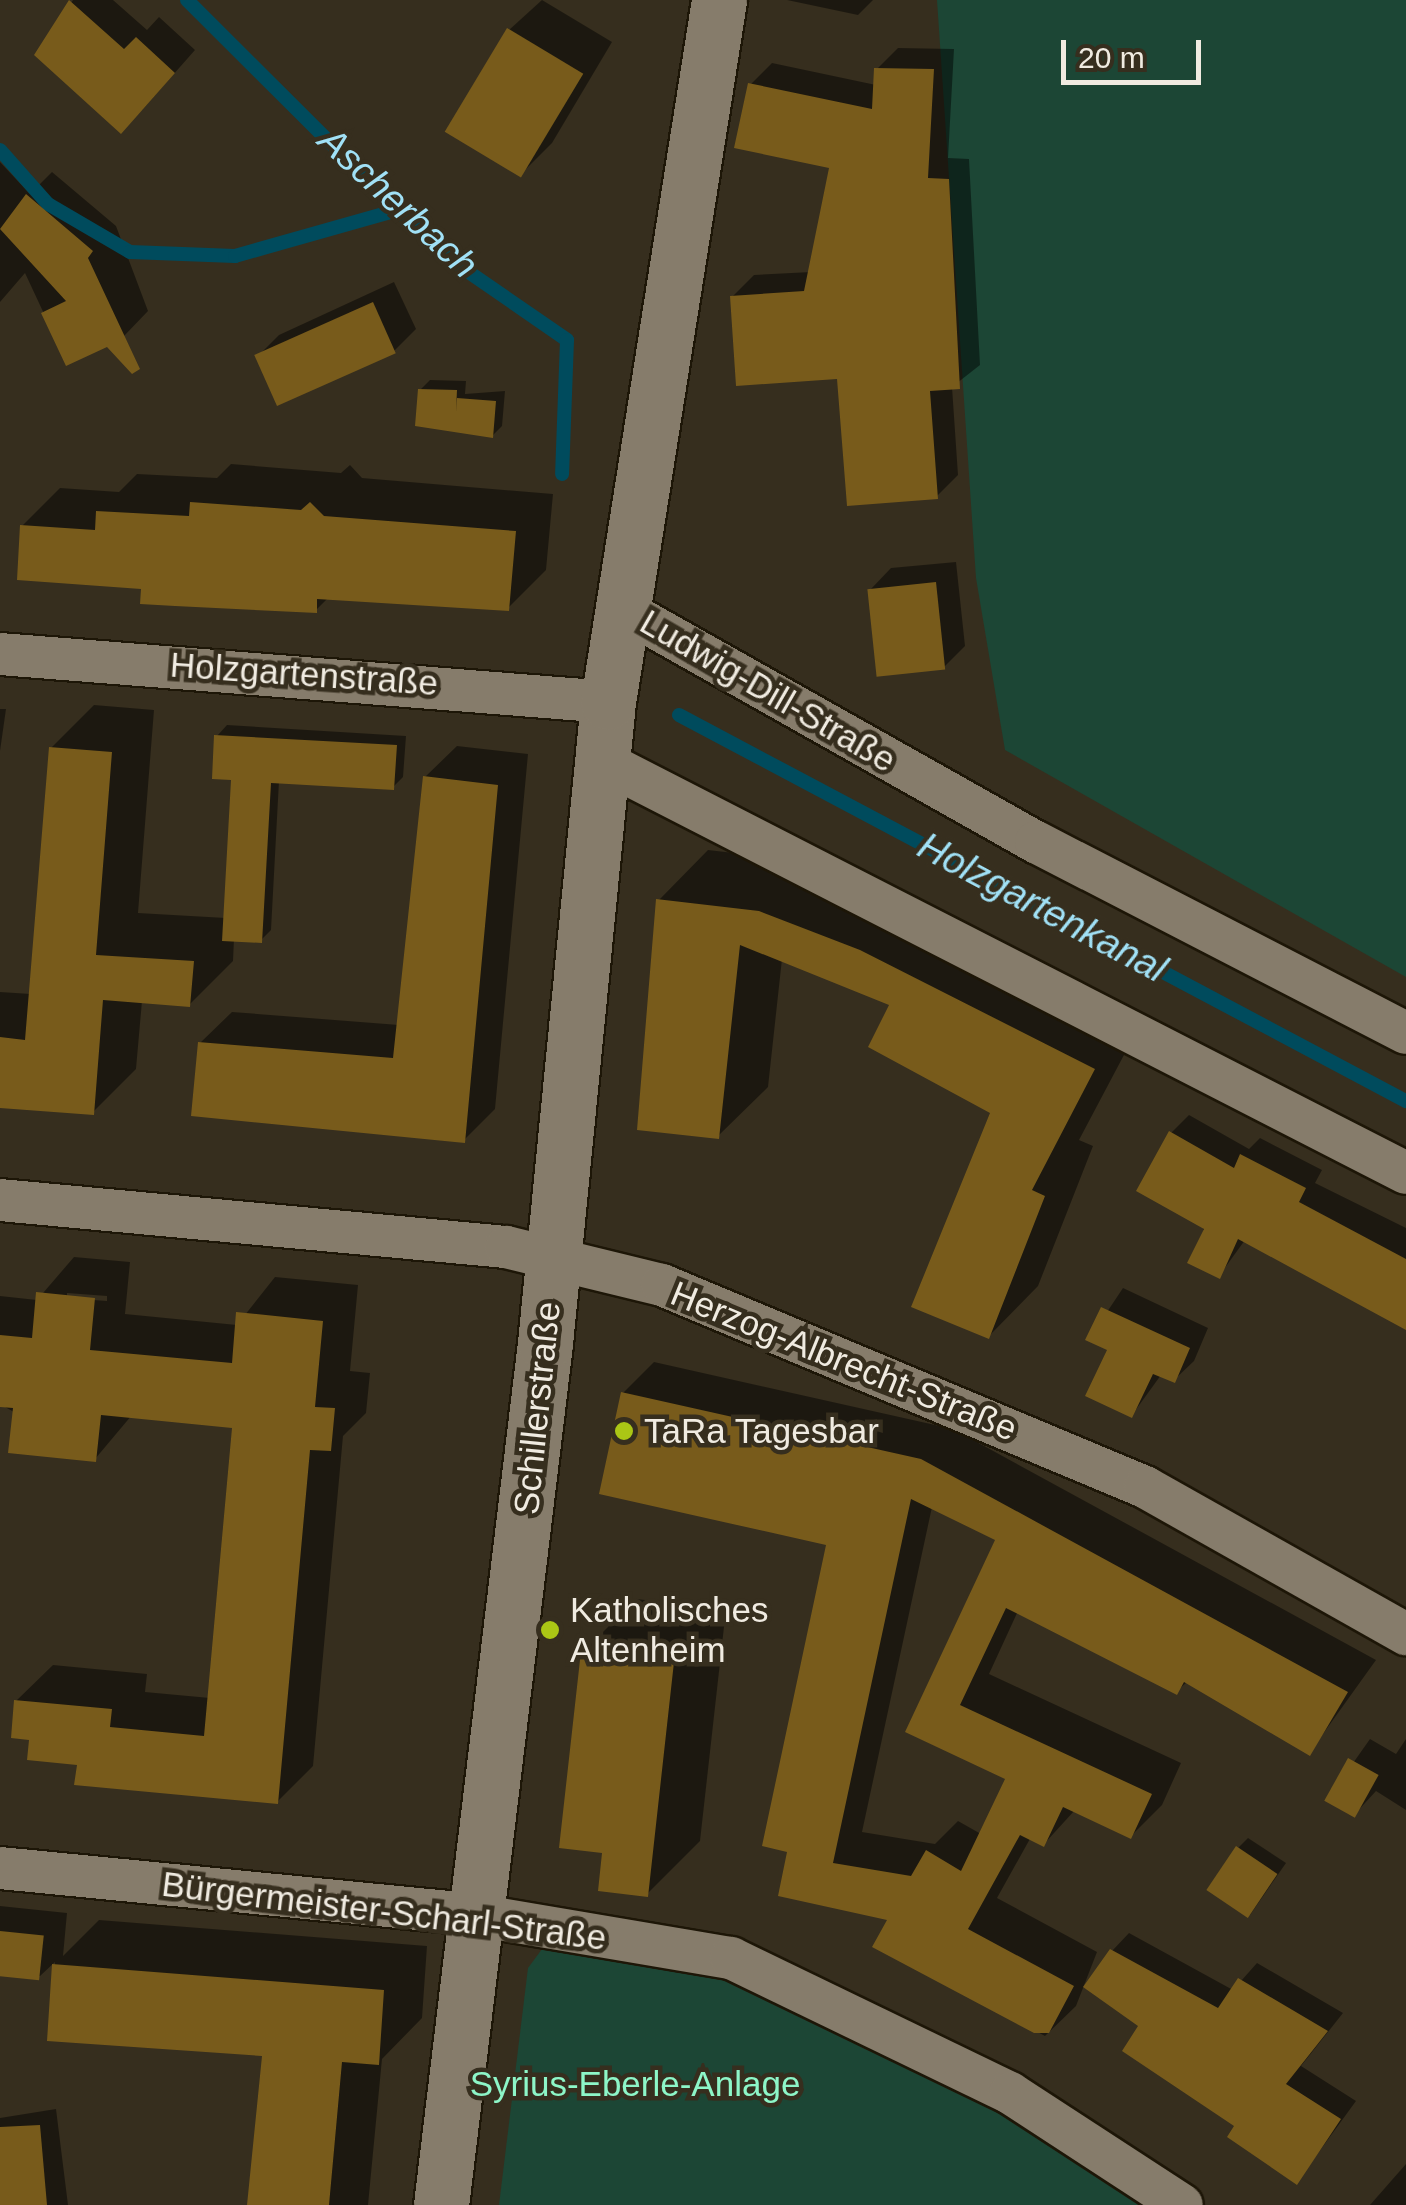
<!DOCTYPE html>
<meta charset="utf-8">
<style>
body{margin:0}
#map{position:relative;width:1406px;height:2205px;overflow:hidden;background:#362e1e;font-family:Arial,sans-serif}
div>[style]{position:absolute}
.green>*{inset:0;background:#1c4635}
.shadow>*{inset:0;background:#0007}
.stream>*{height:14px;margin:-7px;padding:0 7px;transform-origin:7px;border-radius:7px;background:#004b5d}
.building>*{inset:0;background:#785b1b;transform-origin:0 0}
.roads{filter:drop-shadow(2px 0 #1d1607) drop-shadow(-2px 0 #1d1607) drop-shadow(0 2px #1d1607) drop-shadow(0 -2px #1d1607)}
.minor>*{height:42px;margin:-21px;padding:0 21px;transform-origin:21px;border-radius:21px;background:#867c6b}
.tertiary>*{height:55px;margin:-27.5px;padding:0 27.5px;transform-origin:27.5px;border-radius:27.5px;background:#867c6b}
.dots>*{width:28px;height:28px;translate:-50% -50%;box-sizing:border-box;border:5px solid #362e1e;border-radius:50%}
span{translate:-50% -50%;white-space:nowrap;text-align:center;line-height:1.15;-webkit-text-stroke:9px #362e1e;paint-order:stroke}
.street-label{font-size:35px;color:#f0ebe1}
.poi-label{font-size:35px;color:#f0ebe1}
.left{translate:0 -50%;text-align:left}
.park-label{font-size:35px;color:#8df6c8}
.water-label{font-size:38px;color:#a1e1f6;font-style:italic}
.scale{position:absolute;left:1061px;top:40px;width:140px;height:45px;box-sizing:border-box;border:5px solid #f0ebe1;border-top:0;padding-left:12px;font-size:30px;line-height:35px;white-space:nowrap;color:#f0ebe1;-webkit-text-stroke:8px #362e1e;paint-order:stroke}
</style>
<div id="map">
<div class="green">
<i style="clip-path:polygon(937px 0,1406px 0,1406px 977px,1005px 750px,976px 578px)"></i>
<i style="clip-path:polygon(545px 1945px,719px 1978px,997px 2112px,1151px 2205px,499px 2205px,528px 1968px)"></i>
</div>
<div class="shadow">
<i style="clip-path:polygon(73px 0,113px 0,147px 30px,159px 17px,195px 50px,142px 110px,37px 55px)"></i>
<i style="clip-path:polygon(542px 0,612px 42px,552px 143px,521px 174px,509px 30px)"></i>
<i style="clip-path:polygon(787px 0,873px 0,858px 15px)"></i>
<i style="clip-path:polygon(898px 48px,954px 49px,948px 158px,969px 159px,980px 365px,952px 387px,958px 475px,937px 496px,840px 377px,733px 296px,754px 275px,811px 272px,832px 166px,750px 85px,772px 63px,876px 85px,877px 69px)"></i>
<i style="clip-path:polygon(0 162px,30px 194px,52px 172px,116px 226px,148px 311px,124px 336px,67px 363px,25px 273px,0 302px)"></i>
<i style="clip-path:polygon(394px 282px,416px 329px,395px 350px,280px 404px,258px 356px,279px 335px)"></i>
<i style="clip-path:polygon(430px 380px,466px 381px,465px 394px,505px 391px,502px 426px,492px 436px,420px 390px)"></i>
<i style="clip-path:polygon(231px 464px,341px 473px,350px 465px,362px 478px,553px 494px,546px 570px,508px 608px,329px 597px,316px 610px,143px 586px,22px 526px,60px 488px,119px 492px,137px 474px,217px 478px)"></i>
<i style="clip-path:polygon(956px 562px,965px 646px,944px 667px,870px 590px,891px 568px)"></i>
<i style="clip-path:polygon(94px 705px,154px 710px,138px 913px,226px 918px,234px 778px,217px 736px,227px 725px,406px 736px,403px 777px,393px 787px,279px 781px,271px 930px,261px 940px,234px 939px,233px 961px,190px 1004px,142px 1001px,136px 1069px,93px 1112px,0 1105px,0 992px,31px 994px,51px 748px)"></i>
<i style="clip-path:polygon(0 709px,6px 709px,0 751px)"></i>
<i style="clip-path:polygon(457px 746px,528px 754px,495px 1109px,464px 1140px,200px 1043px,232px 1012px,399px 1025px,425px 777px)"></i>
<i style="clip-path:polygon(708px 850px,813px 862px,1143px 1019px,1079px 1140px,1093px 1146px,1038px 1286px,989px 1336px,993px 1112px,893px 1004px,782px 959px,768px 1087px,718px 1136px,659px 900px)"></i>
<i style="clip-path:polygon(1189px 1115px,1249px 1149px,1260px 1138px,1322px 1170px,1315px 1183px,1406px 1228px,1406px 1329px,1245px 1240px,1219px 1276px,1171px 1133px)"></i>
<i style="clip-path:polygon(evenodd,74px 1257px,130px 1262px,125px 1314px,237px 1325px,275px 1277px,358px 1285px,350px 1371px,370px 1373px,366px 1413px,343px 1436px,313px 1766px,277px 1802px,79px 1762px,16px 1701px,53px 1665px,147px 1674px,145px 1692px,210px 1698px,235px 1425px,132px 1415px,95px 1459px,0 1404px,0 1296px,37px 1300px,74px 1257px,67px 1293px,107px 1296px,107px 1301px,67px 1298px,67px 1293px)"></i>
<i style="clip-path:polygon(1123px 1288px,1208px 1328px,1194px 1361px,1174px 1380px,1161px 1375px,1132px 1415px,1111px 1349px,1089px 1339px)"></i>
<i style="clip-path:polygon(evenodd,654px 1362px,953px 1429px,1376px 1660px,1310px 1752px,1188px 1681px,1176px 1692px,1018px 1611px,989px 1674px,1181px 1763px,1162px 1805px,1131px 1836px,1075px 1810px,1044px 1844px,1031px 1837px,997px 1898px,1097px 1952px,1076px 2006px,1045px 2036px,875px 1946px,891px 1918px,790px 1850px,829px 1543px,623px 1393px,654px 1362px,932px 1507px,999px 1539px,908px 1731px,1008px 1778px,981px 1834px,958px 1821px,935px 1844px,862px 1832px,932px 1507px)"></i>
<i style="clip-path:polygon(636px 1599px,726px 1609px,700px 1841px,647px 1894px,604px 1851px,583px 1652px)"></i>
<i style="clip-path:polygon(1370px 1739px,1396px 1754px,1406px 1739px,1406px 1810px,1376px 1791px,1354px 1815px,1327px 1800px)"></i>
<i style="clip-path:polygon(1248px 1838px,1286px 1863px,1250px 1915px,1238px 1848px)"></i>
<i style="clip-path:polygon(0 1906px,67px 1913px,63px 1956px,99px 1920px,427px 1946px,422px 2018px,382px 2059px,368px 2205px,249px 2205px,265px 2053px,49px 2038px,55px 1962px,40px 1976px,0 1974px)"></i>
<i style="clip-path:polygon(1129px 1933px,1233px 1990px,1257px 1963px,1343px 2013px,1301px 2066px,1356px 2101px,1297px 2182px,1142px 2026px,1112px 1951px)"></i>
<i style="clip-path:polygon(56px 2109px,68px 2205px,0 2205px,0 2118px)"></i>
<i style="clip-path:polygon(1406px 2164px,1406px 2205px,1370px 2205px)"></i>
</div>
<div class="stream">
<i style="left:187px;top:0;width:359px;rotate:44.9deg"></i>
<i style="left:441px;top:253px;width:153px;rotate:34.6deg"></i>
<i style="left:567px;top:340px;width:134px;rotate:92.1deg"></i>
<i style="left:0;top:150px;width:72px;rotate:48.4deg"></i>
<i style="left:48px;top:204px;width:95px;rotate:30.3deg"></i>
<i style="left:130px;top:252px;width:105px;rotate:2.2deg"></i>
<i style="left:235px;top:256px;width:169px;rotate:-15.8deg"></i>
<i style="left:679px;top:715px;width:823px;rotate:27.97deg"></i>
</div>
<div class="building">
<i style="clip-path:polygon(69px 0,124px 49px,136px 37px,175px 73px,121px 134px,34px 55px)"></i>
<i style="left:507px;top:28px;width:89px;height:121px;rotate:31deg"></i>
<i style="clip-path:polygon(874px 68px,934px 69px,928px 178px,949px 179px,960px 389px,930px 391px,938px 499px,847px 506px,837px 379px,736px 386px,730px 296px,804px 291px,829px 168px,734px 148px,748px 83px,872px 109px)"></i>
<i style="clip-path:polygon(26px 194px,93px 251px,88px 258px,140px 369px,132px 374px,107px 347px,66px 366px,41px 313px,66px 301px,0 229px)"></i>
<i style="left:373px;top:302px;width:56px;height:130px;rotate:66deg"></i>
<i style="clip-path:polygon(418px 389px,457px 390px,456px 412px,457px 398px,496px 401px,493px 438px,415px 426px)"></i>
<i style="clip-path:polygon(190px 502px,301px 510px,310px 502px,324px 516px,516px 531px,509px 611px,317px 599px,317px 613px,175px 606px,140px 604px,141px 589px,17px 580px,20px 525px,95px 530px,96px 511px,189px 516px)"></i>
<i style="left:936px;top:582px;width:88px;height:69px;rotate:84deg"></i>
<i style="clip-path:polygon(214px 735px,397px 745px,394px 790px,271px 783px,262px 943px,222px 941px,231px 780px,212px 779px)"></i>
<i style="clip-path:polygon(49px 747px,112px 752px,96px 955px,194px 961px,190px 1007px,103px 1000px,94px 1115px,0 1108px,0 1037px,25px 1040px)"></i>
<i style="clip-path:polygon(423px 776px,498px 785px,465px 1143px,191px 1116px,198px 1042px,393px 1058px)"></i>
<i style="clip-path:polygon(656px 899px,759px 911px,860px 950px,1095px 1069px,1032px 1190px,1045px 1196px,989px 1339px,911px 1307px,990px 1113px,868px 1047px,889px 1005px,740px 945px,719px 1139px,637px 1130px)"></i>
<i style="clip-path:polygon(1169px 1131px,1234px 1168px,1240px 1154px,1306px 1188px,1299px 1202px,1406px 1259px,1406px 1330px,1238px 1239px,1220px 1279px,1187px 1263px,1204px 1229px,1136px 1191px)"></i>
<i style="clip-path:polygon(36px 1292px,95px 1298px,90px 1350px,232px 1363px,236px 1312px,323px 1321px,315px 1407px,335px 1408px,331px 1451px,310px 1450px,278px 1804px,74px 1785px,77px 1765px,27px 1760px,29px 1740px,11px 1738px,14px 1700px,112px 1709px,110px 1727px,204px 1736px,232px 1428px,101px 1415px,96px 1462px,8px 1453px,13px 1408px,0 1407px,0 1335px,32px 1338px)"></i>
<i style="clip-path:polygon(1101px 1307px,1190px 1348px,1175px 1383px,1153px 1374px,1132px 1418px,1085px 1396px,1107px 1350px,1085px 1340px)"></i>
<i style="clip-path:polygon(evenodd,621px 1392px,921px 1459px,1348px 1692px,1310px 1756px,1184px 1682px,1177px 1695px,1006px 1608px,960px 1705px,1152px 1794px,1131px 1839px,1063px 1807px,1044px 1847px,1020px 1835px,968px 1929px,1074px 1986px,1049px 2033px,1034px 2033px,872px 1947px,887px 1920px,778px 1896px,787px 1852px,762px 1846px,826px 1545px,599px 1494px,621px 1392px,911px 1499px,995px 1540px,905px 1732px,1005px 1779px,961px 1871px,926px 1850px,911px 1876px,833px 1863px,911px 1499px)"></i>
<i style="clip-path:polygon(581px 1651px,674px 1662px,648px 1897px,598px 1891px,602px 1853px,559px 1848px)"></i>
<i style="left:1348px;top:1758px;width:35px;height:49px;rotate:29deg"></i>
<i style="left:1236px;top:1846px;width:50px;height:53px;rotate:34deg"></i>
<i style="left:0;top:1931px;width:44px;height:45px;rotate:6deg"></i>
<i style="clip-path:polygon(1110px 1949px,1218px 2008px,1238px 1978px,1328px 2031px,1286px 2084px,1341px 2119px,1297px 2185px,1227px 2137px,1234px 2126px,1122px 2051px,1138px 2026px,1083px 1987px)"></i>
<i style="clip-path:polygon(52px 1964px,384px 1990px,379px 2065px,342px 2062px,329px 2205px,247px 2205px,262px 2056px,47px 2041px)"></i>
<i style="clip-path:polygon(40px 2125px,47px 2205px,0 2205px,0 2127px)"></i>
</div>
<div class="roads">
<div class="minor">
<i style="left:622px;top:609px;width:475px;rotate:29.4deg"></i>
<i style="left:1036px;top:842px;width:416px;rotate:27.3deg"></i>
<i style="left:0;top:654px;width:610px;rotate:4.51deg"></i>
<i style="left:602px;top:761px;width:903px;rotate:27.13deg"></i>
<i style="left:0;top:1200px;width:508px;rotate:5.31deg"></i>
<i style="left:506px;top:1247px;width:161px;rotate:13.7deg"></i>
<i style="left:662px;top:1285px;width:524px;rotate:22.7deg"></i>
<i style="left:1145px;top:1487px;width:300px;rotate:29.4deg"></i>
<i style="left:0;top:1868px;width:478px;rotate:5.6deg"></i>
<i style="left:476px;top:1915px;width:259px;rotate:9.6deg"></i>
<i style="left:731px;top:1958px;width:310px;rotate:25.8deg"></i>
<i style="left:1010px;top:2093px;width:205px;rotate:33.1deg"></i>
</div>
<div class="tertiary">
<i style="left:441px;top:2205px;width:868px;rotate:-83.12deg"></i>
<i style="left:545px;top:1343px;width:644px;rotate:-84.39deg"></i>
<i style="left:608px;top:702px;width:711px;rotate:-81.01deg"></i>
</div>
</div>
<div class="dots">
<i style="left:624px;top:1431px;background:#abc615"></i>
<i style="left:550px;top:1630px;background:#abc615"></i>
</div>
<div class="street-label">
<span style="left:304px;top:674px;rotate:4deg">Holzgartenstraße</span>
<span style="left:768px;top:691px;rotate:30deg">Ludwig-Dill-Straße</span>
<span style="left:844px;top:1361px;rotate:22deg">Herzog-Albrecht-Straße</span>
<span style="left:537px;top:1408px;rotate:-84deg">Schillerstraße</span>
<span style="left:384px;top:1911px;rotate:7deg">Bürgermeister-Scharl-Straße</span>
</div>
<div class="poi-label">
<span class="left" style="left:644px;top:1431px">TaRa Tagesbar</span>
<span class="left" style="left:570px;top:1630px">Katholisches<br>Altenheim</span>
</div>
<div class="park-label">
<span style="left:635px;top:2084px">Syrius-Eberle-Anlage</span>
</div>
<div class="water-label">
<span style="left:398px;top:203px;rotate:43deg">Ascherbach</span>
<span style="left:1042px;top:908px;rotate:28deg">Holzgartenkanal</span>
</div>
<div class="scale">20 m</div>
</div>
